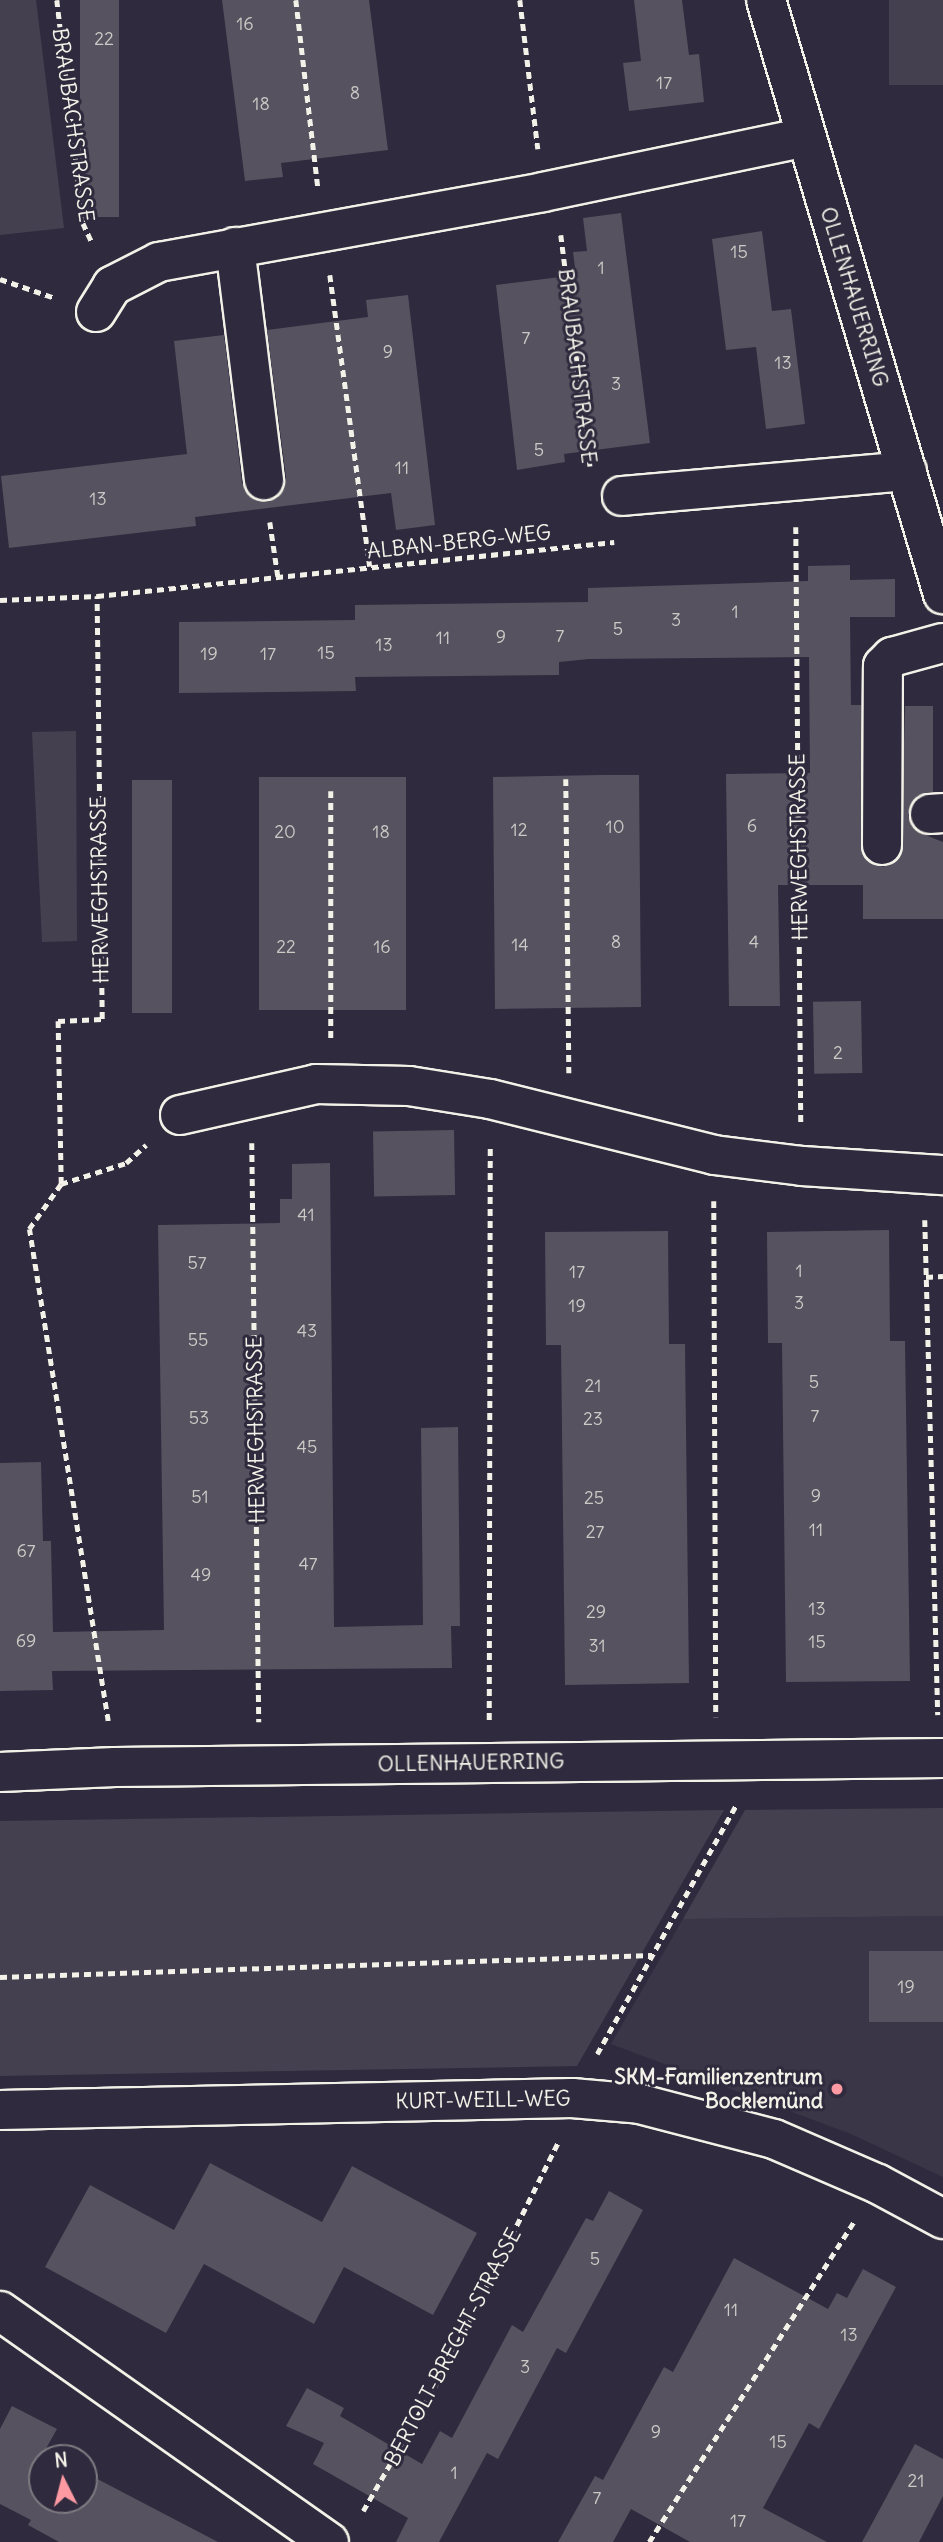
<!DOCTYPE html>
<meta charset="utf-8">
<style>
body{margin:0}
#map{position:relative;width:943px;height:2542px;overflow:hidden;background:#2f2a3d;font-family:Delius,sans-serif}
div>[style]{position:absolute}
.built>*{inset:0;background:#3b3647}
.green>*{inset:0;background:#454050;transform-origin:0 0}
.building>*{inset:0;background:#56525f;transform-origin:0 0}
.path>*{height:4.5px;margin-top:-2.25px;transform-origin:0;background:repeating-linear-gradient(90deg,#f4f1e8 0 7px,transparent 0 12px)}
.roads{filter:drop-shadow(2px 0 #f4f1e8) drop-shadow(-2px 0 #f4f1e8) drop-shadow(0 2px #f4f1e8) drop-shadow(0 -2px #f4f1e8)}
.minor>*{height:38px;margin:-19px;padding:0 19px;transform-origin:19px;border-radius:19px;background:#2f2a3d}
.dots>*{width:19px;height:19px;translate:-50% -50%;box-sizing:border-box;border:4px solid #2f2a3d;border-radius:50%}
span{translate:-50% -50%;white-space:nowrap;text-align:center;line-height:1.15;-webkit-text-stroke:6px #2f2a3d;paint-order:stroke}
.number-label{font-size:18px;color:#ccc9c6}
.number-label span{-webkit-text-stroke-width:0}
.street-label{font-size:21px;color:#f4f1e8}
.poi-label{font-size:21px;color:#f4f1e8;font-weight:700}
.right{translate:-100% -50%;text-align:right}
.north{position:absolute;left:28px;top:2444px;width:70px;height:70px;box-sizing:border-box;background:#2f2a3d;border:2px solid #7e7a81;border-radius:50%;rotate:354deg;font-size:19px;font-weight:700;line-height:28px;text-align:center;color:#f4f1e8}
.north::after{content:'';display:block;margin:auto;width:24px;height:32px;background:#ff9aa2;clip-path:polygon(50% 0,100% 100%,50% 72%,0 100%)}
</style>
<div id="map">
<div class="built">
<i style="clip-path:polygon(943px 1916px,943px 2177px,851px 2134px,611px 2044px,683px 1919px)"></i>
</div>
<div class="green">
<i style="clip-path:polygon(0 0,36px 0,64px 228px,0 235px)"></i>
<i style="left:889px;top:0;width:54px;height:85px"></i>
<i style="clip-path:polygon(76px 731px,77px 941px,42px 942px,32px 732px)"></i>
<i style="clip-path:polygon(943px 1808px,943px 1916px,683px 1919px,745px 1810px)"></i>
<i style="clip-path:polygon(724px 1810px,577px 2066px,0 2076px,0 1821px)"></i>
</div>
<div class="building">
<i style="left:80px;top:0;width:39px;height:217px"></i>
<i style="clip-path:polygon(222px 0,369px 0,388px 150px,281px 163px,283px 177px,245px 181px)"></i>
<i style="clip-path:polygon(634px 0,682px 0,689px 55px,699px 54px,704px 102px,629px 111px,623px 63px,641px 61px)"></i>
<i style="clip-path:polygon(621px 213px,650px 443px,564px 454px,565px 462px,517px 470px,496px 285px,576px 275px,573px 252px,587px 251px,583px 218px)"></i>
<i style="clip-path:polygon(762px 231px,772px 311px,791px 309px,805px 424px,766px 429px,756px 347px,726px 350px,712px 239px)"></i>
<i style="clip-path:polygon(408px 295px,435px 525px,396px 530px,391px 493px,195px 517px,196px 526px,9px 548px,1px 476px,187px 454px,174px 341px,224px 335px,242px 483px,255px 500px,277px 498px,286px 477px,267px 330px,368px 317px,366px 300px)"></i>
<i style="clip-path:polygon(850px 565px,850px 580px,895px 579px,895px 617px,850px 617px,851px 705px,861px 705px,863px 855px,883px 867px,901px 855px,905px 706px,933px 706px,933px 792px,917px 796px,908px 815px,920px 833px,943px 842px,943px 919px,863px 919px,863px 885px,778px 885px,780px 1006px,729px 1006px,726px 774px,810px 773px,809px 657px,589px 659px,559px 662px,559px 675px,355px 677px,356px 691px,179px 693px,179px 622px,355px 620px,355px 605px,588px 602px,588px 588px,808px 581px,808px 566px)"></i>
<i style="clip-path:polygon(602px 775px,639px 775px,641px 1007px,495px 1009px,493px 777px)"></i>
<i style="left:406px;top:777px;width:233px;height:147px;rotate:90deg"></i>
<i style="left:172px;top:780px;width:233px;height:40px;rotate:90deg"></i>
<i style="left:861px;top:1001px;width:72px;height:48px;rotate:89deg"></i>
<i style="left:454px;top:1130px;width:65px;height:81px;rotate:89deg"></i>
<i style="clip-path:polygon(330px 1163px,334px 1627px,423px 1625px,421px 1428px,458px 1427px,460px 1626px,451px 1626px,452px 1668px,52px 1671px,53px 1690px,0 1691px,0 1463px,41px 1462px,43px 1541px,51px 1541px,53px 1632px,164px 1630px,158px 1225px,280px 1223px,280px 1199px,292px 1199px,292px 1164px)"></i>
<i style="clip-path:polygon(889px 1230px,890px 1341px,905px 1341px,910px 1681px,786px 1682px,782px 1343px,768px 1343px,767px 1232px)"></i>
<i style="clip-path:polygon(668px 1231px,669px 1344px,685px 1344px,689px 1683px,565px 1685px,561px 1345px,546px 1345px,545px 1232px)"></i>
<i style="left:943px;top:1951px;width:71px;height:74px;rotate:90deg"></i>
<i style="clip-path:polygon(210px 2163px,322px 2222px,352px 2166px,477px 2233px,433px 2315px,344px 2267px,314px 2324px,204px 2264px,166px 2333px,45px 2267px,90px 2185px,174px 2230px)"></i>
<i style="clip-path:polygon(609px 2191px,643px 2210px,566px 2353px,557px 2348px,498px 2459px,487px 2453px,439px 2542px,396px 2542px,408px 2518px,313px 2464px,324px 2443px,286px 2426px,307px 2388px,344px 2408px,340px 2416px,422px 2464px,440px 2431px,452px 2438px,512px 2325px,523px 2332px,586px 2218px,593px 2221px)"></i>
<i style="clip-path:polygon(734px 2258px,828px 2309px,837px 2293px,847px 2298px,863px 2269px,896px 2287px,819px 2429px,809px 2423px,763px 2508px,827px 2542px,690px 2542px,631px 2509px,613px 2542px,558px 2542px,595px 2476px,603px 2480px,664px 2367px,673px 2372px)"></i>
<i style="clip-path:polygon(12px 2406px,57px 2429px,44px 2452px,56px 2458px,42px 2458px,42px 2500px,84px 2500px,84px 2472px,218px 2542px,59px 2542px,28px 2525px,31px 2520px,0 2504px,0 2429px)"></i>
<i style="clip-path:polygon(915px 2444px,943px 2459px,943px 2496px,919px 2542px,862px 2542px)"></i>
</div>
<div class="path">
<i style="left:57px;top:0;width:225px;rotate:83.3deg"></i>
<i style="left:83px;top:223px;width:23px;rotate:65deg"></i>
<i style="left:296px;top:0;width:188px;rotate:83.3deg"></i>
<i style="left:520px;top:0;width:150px;rotate:83.1deg"></i>
<i style="left:561px;top:235px;width:233px;rotate:82.8deg"></i>
<i style="left:330px;top:275px;width:294px;rotate:82.2deg"></i>
<i style="left:0;top:279px;width:58px;rotate:19.1deg"></i>
<i style="left:270px;top:522px;width:55px;rotate:81.6deg"></i>
<i style="left:796px;top:527px;width:595px;rotate:89.52deg"></i>
<i style="left:0;top:600px;width:97px;rotate:-2.4deg"></i>
<i style="left:97px;top:596px;width:520px;rotate:-5.96deg"></i>
<i style="left:566px;top:779px;width:294px;rotate:89.4deg"></i>
<i style="left:331px;top:791px;width:248px;rotate:90deg"></i>
<i style="left:252px;top:1143px;width:579px;rotate:89.31deg"></i>
<i style="left:61px;top:1184px;width:163px;rotate:-91.1deg"></i>
<i style="left:58px;top:1021px;width:44px;rotate:-2.6deg"></i>
<i style="left:102px;top:1019px;width:423px;rotate:-90.7deg"></i>
<i style="left:714px;top:1201px;width:516px;rotate:89.78deg"></i>
<i style="left:925px;top:1220px;width:495px;rotate:88.5deg"></i>
<i style="left:926px;top:1277px;width:17px;rotate:-3deg"></i>
<i style="left:489px;top:1720px;width:576px;rotate:-89.9deg"></i>
<i style="left:108px;top:1721px;width:498px;rotate:-99.1deg"></i>
<i style="left:29px;top:1229px;width:55px;rotate:-54.6deg"></i>
<i style="left:61px;top:1184px;width:68px;rotate:-17.9deg"></i>
<i style="left:126px;top:1163px;width:27px;rotate:-42deg"></i>
<i style="left:0;top:1977px;width:652px;rotate:-1.93deg"></i>
<i style="left:597px;top:2054px;width:285px;rotate:-60.8deg"></i>
<i style="left:363px;top:2511px;width:168px;rotate:-60.1deg"></i>
<i style="left:447px;top:2365px;width:249px;rotate:-63.5deg"></i>
<i style="left:649px;top:2542px;width:380px;rotate:-57.4deg"></i>
</div>
<div class="roads">
<div class="minor">
<i style="left:766px;top:0;width:620px;rotate:73.41deg"></i>
<i style="left:235px;top:247px;width:235px;rotate:82.9deg"></i>
<i style="left:96px;top:312px;width:31px;rotate:-58deg"></i>
<i style="left:112px;top:286px;width:53px;rotate:-27.1deg"></i>
<i style="left:159px;top:262px;width:390px;rotate:-10.3deg"></i>
<i style="left:543px;top:192px;width:269px;rotate:-11.8deg"></i>
<i style="left:622px;top:496px;width:286px;rotate:-5deg"></i>
<i style="left:930px;top:814px;width:13px;rotate:-4deg"></i>
<i style="left:882px;top:845px;width:179px;rotate:-89.7deg"></i>
<i style="left:883px;top:666px;width:13px;rotate:-45deg"></i>
<i style="left:892px;top:657px;width:53px;rotate:-15.4deg"></i>
<i style="left:180px;top:1115px;width:139px;rotate:-12.8deg"></i>
<i style="left:316px;top:1084px;width:93px;rotate:1.2deg"></i>
<i style="left:409px;top:1086px;width:82px;rotate:9.1deg"></i>
<i style="left:490px;top:1099px;width:231px;rotate:14deg"></i>
<i style="left:714px;top:1155px;width:89px;rotate:7.1deg"></i>
<i style="left:802px;top:1166px;width:141px;rotate:3.7deg"></i>
<i style="left:0;top:1772px;width:115px;rotate:-2.5deg"></i>
<i style="left:115px;top:1767px;width:828px;rotate:-0.62deg"></i>
<i style="left:0;top:2110px;width:572px;rotate:-1.2deg"></i>
<i style="left:572px;top:2098px;width:68px;rotate:5deg"></i>
<i style="left:640px;top:2104px;width:138px;rotate:14.6deg"></i>
<i style="left:774px;top:2139px;width:113px;rotate:23.4deg"></i>
<i style="left:878px;top:2184px;width:74px;rotate:28.3deg"></i>
<i style="left:0;top:2311px;width:402px;rotate:35.1deg"></i>
</div>
</div>
<div class="dots">
<i style="left:837px;top:2089px;background:#ff9aa2"></i>
</div>
<div class="number-label">
<span style="left:245px;top:24px">16</span>
<span style="left:104px;top:39px">22</span>
<span style="left:664px;top:83px">17</span>
<span style="left:355px;top:93px">8</span>
<span style="left:261px;top:104px">18</span>
<span style="left:739px;top:252px">15</span>
<span style="left:601px;top:268px">1</span>
<span style="left:526px;top:338px">7</span>
<span style="left:388px;top:352px">9</span>
<span style="left:783px;top:363px">13</span>
<span style="left:616px;top:384px">3</span>
<span style="left:539px;top:450px">5</span>
<span style="left:402px;top:468px">11</span>
<span style="left:98px;top:499px">13</span>
<span style="left:735px;top:612px">1</span>
<span style="left:676px;top:620px">3</span>
<span style="left:618px;top:629px">5</span>
<span style="left:560px;top:636px">7</span>
<span style="left:501px;top:637px">9</span>
<span style="left:443px;top:638px">11</span>
<span style="left:384px;top:645px">13</span>
<span style="left:326px;top:653px">15</span>
<span style="left:209px;top:654px">19</span>
<span style="left:268px;top:654px">17</span>
<span style="left:752px;top:826px">6</span>
<span style="left:615px;top:827px">10</span>
<span style="left:519px;top:830px">12</span>
<span style="left:285px;top:832px">20</span>
<span style="left:381px;top:832px">18</span>
<span style="left:616px;top:942px">8</span>
<span style="left:754px;top:942px">4</span>
<span style="left:520px;top:945px">14</span>
<span style="left:286px;top:947px">22</span>
<span style="left:382px;top:947px">16</span>
<span style="left:838px;top:1053px">2</span>
<span style="left:306px;top:1215px">41</span>
<span style="left:197px;top:1263px">57</span>
<span style="left:799px;top:1271px">1</span>
<span style="left:577px;top:1272px">17</span>
<span style="left:799px;top:1303px">3</span>
<span style="left:577px;top:1306px">19</span>
<span style="left:307px;top:1331px">43</span>
<span style="left:198px;top:1340px">55</span>
<span style="left:814px;top:1382px">5</span>
<span style="left:593px;top:1386px">21</span>
<span style="left:815px;top:1416px">7</span>
<span style="left:199px;top:1418px">53</span>
<span style="left:593px;top:1419px">23</span>
<span style="left:307px;top:1447px">45</span>
<span style="left:816px;top:1496px">9</span>
<span style="left:200px;top:1497px">51</span>
<span style="left:594px;top:1498px">25</span>
<span style="left:816px;top:1530px">11</span>
<span style="left:595px;top:1532px">27</span>
<span style="left:26px;top:1551px">67</span>
<span style="left:308px;top:1564px">47</span>
<span style="left:201px;top:1575px">49</span>
<span style="left:817px;top:1609px">13</span>
<span style="left:596px;top:1612px">29</span>
<span style="left:26px;top:1641px">69</span>
<span style="left:817px;top:1642px">15</span>
<span style="left:597px;top:1646px">31</span>
<span style="left:906px;top:1987px">19</span>
<span style="left:595px;top:2259px">5</span>
<span style="left:731px;top:2310px">11</span>
<span style="left:849px;top:2335px">13</span>
<span style="left:525px;top:2367px">3</span>
<span style="left:656px;top:2432px">9</span>
<span style="left:778px;top:2442px">15</span>
<span style="left:454px;top:2473px">1</span>
<span style="left:916px;top:2481px">21</span>
<span style="left:597px;top:2498px">7</span>
<span style="left:738px;top:2521px">17</span>
</div>
<div class="street-label">
<span style="left:73px;top:125px;rotate:82deg">BRAUBACHSTRASSE</span>
<span style="left:854px;top:297px;rotate:73deg">OLLENHAUERRING</span>
<span style="left:577px;top:366px;rotate:83deg">BRAUBACHSTRASSE</span>
<span style="left:459px;top:542px;rotate:-6deg">ALBAN-BERG-WEG</span>
<span style="left:799px;top:847px;rotate:-91deg">HERWEGHSTRASSE</span>
<span style="left:100px;top:890px;rotate:-91deg">HERWEGHSTRASSE</span>
<span style="left:256px;top:1430px;rotate:-91deg">HERWEGHSTRASSE</span>
<span style="left:471px;top:1763px;rotate:-1deg">OLLENHAUERRING</span>
<span style="left:483px;top:2100px;rotate:-1deg">KURT-WEILL-WEG</span>
<span style="left:453px;top:2347px;rotate:-62deg">BERTOLT-BRECHT-STRASSE</span>
</div>
<div class="poi-label">
<span class="right" style="left:823px;top:2089px">SKM-Familienzentrum<br>Bocklemünd</span>
</div>
<div class="north">N</div>
</div>
